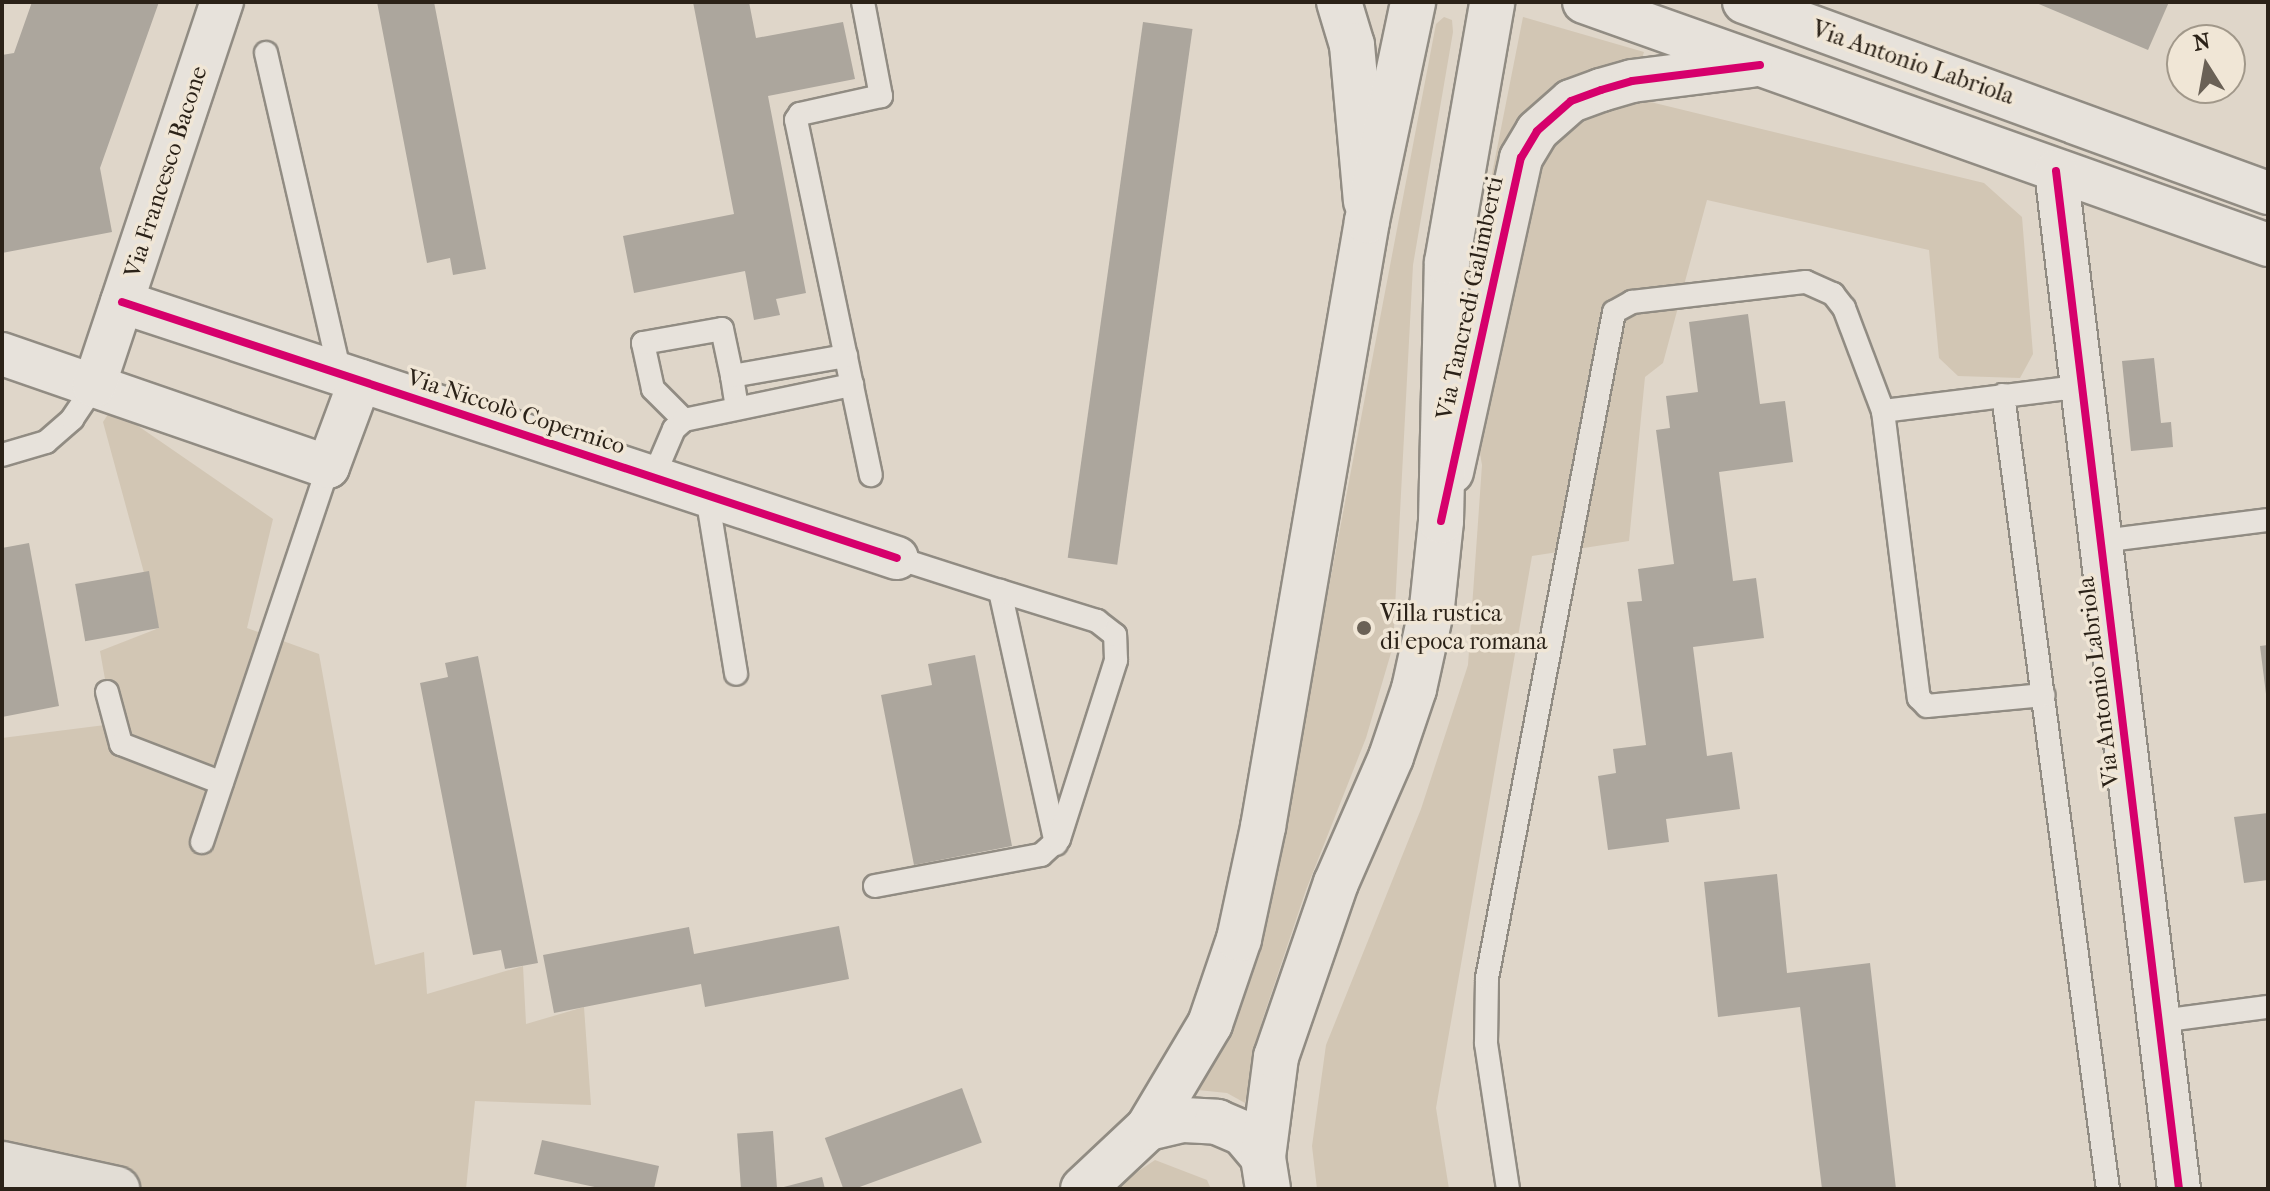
<!DOCTYPE html>
<meta charset="utf-8">
<style>
body{margin:0}
#map{position:relative;width:2270px;height:1191px;overflow:hidden;background:#dfd6c9;font-family:"IM FELL French Canon",serif}
div>[style]{position:absolute}
.green>*{inset:0;background:#d2c6b4}
.building>*{inset:0;background:#aca69d;transform-origin:0 0}
.roads{filter:drop-shadow(2px 0 #918c83) drop-shadow(-2px 0 #918c83) drop-shadow(0 2px #918c83) drop-shadow(0 -2px #918c83)}
.service>*{height:22px;margin:-11px;padding:0 11px;transform-origin:11px;border-radius:11px;background:#e7e2db}
.minor>*{height:42px;margin:-21px;padding:0 21px;transform-origin:21px;border-radius:21px;background:#e7e2db}
.tertiary>*{height:44px;margin:-22px;padding:0 22px;transform-origin:22px;border-radius:22px;background:#e7e2db}
.secondary>*{height:44px;margin:-22px;padding:0 22px;transform-origin:22px;border-radius:22px;background:#e7e2db}
.trunk>*{height:44px;margin:-22px;padding:0 22px;transform-origin:22px;border-radius:22px;background:#e2ddd5}
.cycleway>*{height:8px;margin:-4px;padding:0 4px;transform-origin:4px;border-radius:4px;background:#d6006c}
.dots>*{width:22px;height:22px;translate:-50% -50%;box-sizing:border-box;border:4px solid #f0e6d6;border-radius:50%}
span{translate:-50% -50%;white-space:nowrap;text-align:center;line-height:1.15;-webkit-text-stroke:7px #f0e6d6;paint-order:stroke}
.street-label{font-size:24px;color:#2b2218}
.poi-label{font-size:24px;color:#2b2218}
.left{translate:0 -50%;text-align:left}
.frame{position:absolute;inset:0;border:4px solid #2b2218;pointer-events:none}
.north{position:absolute;left:2166px;top:24px;width:80px;height:80px;box-sizing:border-box;background:#f0e6d6;border:2px solid #a1988a;border-radius:50%;rotate:349deg;font-size:22px;font-weight:700;line-height:32px;text-align:center;color:#2b2218}
.north::after{content:'';display:block;margin:auto;width:28px;height:36px;background:#6a6156;clip-path:polygon(50% 0,100% 100%,50% 72%,0 100%)}
</style>
<div id="map">
<div class="green">
<i style="clip-path:polygon(1444px 17px,1452px 20px,1453px 32px,1413px 265px,1393px 646px,1366px 738px,1306px 890px,1262px 1021px,1245px 1103px,1227px 1093px,1198px 1090px,1233px 1029px,1265px 923px,1436px 24px)"></i>
<i style="clip-path:polygon(1523px 17px,1644px 52px,1630px 97px,1984px 183px,2022px 217px,2033px 354px,2020px 378px,1958px 376px,1939px 358px,1929px 250px,1707px 200px,1663px 363px,1645px 377px,1629px 541px,1532px 556px,1436px 1108px,1449px 1189px,1317px 1189px,1312px 1146px,1326px 1045px,1421px 809px,1468px 665px,1482px 465px,1460px 336px)"></i>
<i style="clip-path:polygon(112px 408px,273px 519px,247px 628px,319px 654px,375px 965px,424px 952px,427px 994px,523px 966px,526px 1024px,584px 1007px,591px 1105px,475px 1101px,466px 1189px,2px 1189px,2px 738px,113px 724px,100px 651px,159px 628px,103px 422px)"></i>
<i style="clip-path:polygon(1155px 1160px,1207px 1180px,1211px 1189px,1112px 1189px)"></i>
</div>
<div class="building">
<i style="clip-path:polygon(32px 2px,159px 2px,100px 168px,112px 232px,2px 253px,2px 55px,14px 53px)"></i>
<i style="clip-path:polygon(377px 2px,434px 2px,486px 269px,453px 275px,450px 258px,427px 263px)"></i>
<i style="clip-path:polygon(693px 2px,749px 2px,756px 38px,843px 22px,855px 79px,768px 96px,806px 293px,776px 299px,780px 315px,754px 320px,745px 271px,634px 293px,623px 236px,734px 214px)"></i>
<i style="clip-path:polygon(2034px 2px,2169px 2px,2148px 50px)"></i>
<i style="left:1143px;top:22px;width:50px;height:541px;rotate:8deg"></i>
<i style="clip-path:polygon(1748px 314px,1760px 404px,1785px 401px,1793px 462px,1719px 472px,1733px 581px,1756px 578px,1764px 638px,1693px 647px,1707px 756px,1732px 752px,1740px 809px,1666px 819px,1669px 842px,1608px 850px,1598px 776px,1616px 773px,1613px 749px,1646px 745px,1627px 602px,1642px 601px,1638px 569px,1674px 564px,1656px 430px,1670px 428px,1666px 396px,1698px 392px,1689px 322px)"></i>
<i style="clip-path:polygon(2154px 358px,2161px 423px,2171px 422px,2173px 447px,2131px 451px,2122px 361px)"></i>
<i style="clip-path:polygon(29px 543px,59px 706px,2px 717px,2px 548px)"></i>
<i style="left:149px;top:571px;width:58px;height:75px;rotate:80deg"></i>
<i style="clip-path:polygon(2268px 645px,2268px 694px,2266px 694px,2260px 646px)"></i>
<i style="clip-path:polygon(975px 655px,1012px 846px,914px 865px,881px 695px,932px 685px,928px 664px)"></i>
<i style="clip-path:polygon(478px 656px,538px 963px,505px 969px,501px 950px,473px 955px,420px 683px,448px 677px,445px 663px)"></i>
<i style="clip-path:polygon(2268px 813px,2268px 880px,2244px 883px,2234px 817px)"></i>
<i style="clip-path:polygon(1777px 874px,1787px 973px,1870px 963px,1896px 1189px,1822px 1189px,1800px 1007px,1718px 1017px,1704px 882px)"></i>
<i style="clip-path:polygon(839px 926px,849px 979px,705px 1007px,701px 984px,554px 1013px,543px 955px,689px 927px,694px 954px)"></i>
<i style="left:962px;top:1088px;width:58px;height:146px;rotate:70deg"></i>
<i style="left:773px;top:1131px;width:58px;height:36px;rotate:86deg"></i>
<i style="clip-path:polygon(542px 1140px,659px 1166px,654px 1189px,604px 1189px,534px 1174px)"></i>
<i style="clip-path:polygon(822px 1177px,825px 1189px,780px 1189px,780px 1188px)"></i>
</div>
<div class="roads">
<div class="service">
<i style="left:863px;top:2px;width:96px;rotate:79.2deg"></i>
<i style="left:881px;top:96px;width:83px;rotate:167.5deg"></i>
<i style="left:800px;top:114px;width:7px;rotate:124deg"></i>
<i style="left:796px;top:120px;width:363px;rotate:78.1deg"></i>
<i style="left:266px;top:53px;width:329px;rotate:77deg"></i>
<i style="left:2003px;top:395px;width:801px;rotate:82.47deg"></i>
<i style="left:737px;top:408px;width:32px;rotate:-99deg"></i>
<i style="left:732px;top:376px;width:116px;rotate:-10deg"></i>
<i style="left:1883px;top:411px;width:203px;rotate:-7.1deg"></i>
<i style="left:684px;top:420px;width:44px;rotate:-135deg"></i>
<i style="left:653px;top:389px;width:47px;rotate:-102.3deg"></i>
<i style="left:643px;top:343px;width:80px;rotate:-10deg"></i>
<i style="left:722px;top:329px;width:48px;rotate:78deg"></i>
<i style="left:2px;top:455px;width:46px;rotate:-16.5deg"></i>
<i style="left:46px;top:442px;width:35px;rotate:-41deg"></i>
<i style="left:72px;top:419px;width:40px;rotate:-56deg"></i>
<i style="left:653px;top:478px;width:53px;rotate:-66.8deg"></i>
<i style="left:674px;top:429px;width:13px;rotate:-42deg"></i>
<i style="left:684px;top:420px;width:172px;rotate:-11.8deg"></i>
<i style="left:707px;top:496px;width:180px;rotate:80.7deg"></i>
<i style="left:2102px;top:541px;width:167px;rotate:-7.2deg"></i>
<i style="left:897px;top:558px;width:108px;rotate:17.8deg"></i>
<i style="left:1000px;top:591px;width:259px;rotate:77.5deg"></i>
<i style="left:107px;top:692px;width:54px;rotate:74.9deg"></i>
<i style="left:121px;top:744px;width:108px;rotate:21.1deg"></i>
<i style="left:202px;top:842px;width:396px;rotate:-71.4deg"></i>
<i style="left:875px;top:886px;width:169px;rotate:-10.6deg"></i>
<i style="left:1041px;top:855px;width:24px;rotate:-42deg"></i>
<i style="left:1059px;top:839px;width:188px;rotate:-72.3deg"></i>
<i style="left:1116px;top:660px;width:25px;rotate:-92deg"></i>
<i style="left:1115px;top:635px;width:23px;rotate:-142deg"></i>
<i style="left:1097px;top:621px;width:102px;rotate:-162.8deg"></i>
<i style="left:2161px;top:1021px;width:108px;rotate:-7.5deg"></i>
<i style="left:1508px;top:1189px;width:148px;rotate:-98.6deg"></i>
<i style="left:1486px;top:1043px;width:65px;rotate:-89.1deg"></i>
<i style="left:1487px;top:978px;width:678px;rotate:-79.2deg"></i>
<i style="left:1614px;top:312px;width:21px;rotate:-29deg"></i>
<i style="left:1632px;top:302px;width:175px;rotate:-6.6deg"></i>
<i style="left:1806px;top:282px;width:30px;rotate:24deg"></i>
<i style="left:1833px;top:294px;width:18px;rotate:52deg"></i>
<i style="left:1844px;top:308px;width:110px;rotate:69.3deg"></i>
<i style="left:1883px;top:411px;width:289px;rotate:82.9deg"></i>
<i style="left:1919px;top:698px;width:11px;rotate:45deg"></i>
<i style="left:1927px;top:706px;width:117px;rotate:-5.4deg"></i>
</div>
<div class="minor">
<i style="left:1584px;top:2px;width:726px;rotate:19.56deg"></i>
<i style="left:1744px;top:2px;width:558px;rotate:20.03deg"></i>
<i style="left:2056px;top:171px;width:1025px;rotate:83.11deg"></i>
<i style="left:122px;top:302px;width:816px;rotate:18.28deg"></i>
<i style="left:2px;top:354px;width:345px;rotate:19.1deg"></i>
<i style="left:328px;top:467px;width:92px;rotate:-69.6deg"></i>
<i style="left:94px;top:386px;width:405px;rotate:-71.6deg"></i>
<i style="left:1452px;top:472px;width:321px;rotate:-77.6deg"></i>
<i style="left:1521px;top:158px;width:31px;rotate:-59deg"></i>
<i style="left:1537px;top:131px;width:45px;rotate:-41.4deg"></i>
<i style="left:1571px;top:101px;width:32px;rotate:-20deg"></i>
<i style="left:1601px;top:90px;width:32px;rotate:-16deg"></i>
<i style="left:1632px;top:81px;width:120px;rotate:-7.2deg"></i>
</div>
<div class="tertiary">
<i style="left:1339px;top:2px;width:45px;rotate:73.2deg"></i>
<i style="left:1352px;top:45px;width:157px;rotate:84.9deg"></i>
</div>
<div class="secondary">
<i style="left:1148px;top:1128px;width:37px;rotate:-13deg"></i>
<i style="left:1184px;top:1120px;width:33px;rotate:3deg"></i>
<i style="left:1217px;top:1122px;width:28px;rotate:23deg"></i>
<i style="left:1243px;top:1133px;width:31px;rotate:50deg"></i>
<i style="left:1083px;top:1189px;width:89px;rotate:-43.2deg"></i>
<i style="left:1148px;top:1128px;width:121px;rotate:-59.2deg"></i>
<i style="left:1210px;top:1024px;width:90px;rotate:-71.2deg"></i>
<i style="left:1239px;top:939px;width:115px;rotate:-77.9deg"></i>
<i style="left:1263px;top:827px;width:615px;rotate:-80.26deg"></i>
<i style="left:1367px;top:221px;width:224px;rotate:-78.1deg"></i>
<i style="left:1268px;top:1189px;width:32px;rotate:-99deg"></i>
<i style="left:1263px;top:1157px;width:101px;rotate:-82.6deg"></i>
<i style="left:1276px;top:1057px;width:184px;rotate:-71deg"></i>
<i style="left:1336px;top:883px;width:137px;rotate:-66.4deg"></i>
<i style="left:1391px;top:757px;width:72px;rotate:-71.3deg"></i>
<i style="left:1414px;top:689px;width:84px;rotate:-77.6deg"></i>
<i style="left:1432px;top:607px;width:86px;rotate:-84deg"></i>
<i style="left:1441px;top:521px;width:259px;rotate:-88.7deg"></i>
<i style="left:1447px;top:262px;width:263px;rotate:-80.1deg"></i>
</div>
<div class="trunk">
<i style="left:2px;top:1164px;width:118px;rotate:12.3deg"></i>
</div>
</div>
<div class="cycleway">
<i style="left:2056px;top:171px;width:1025px;rotate:83.11deg"></i>
<i style="left:122px;top:302px;width:816px;rotate:18.28deg"></i>
<i style="left:1441px;top:521px;width:372px;rotate:-77.6deg"></i>
<i style="left:1521px;top:158px;width:31px;rotate:-59deg"></i>
<i style="left:1537px;top:131px;width:45px;rotate:-41.4deg"></i>
<i style="left:1571px;top:101px;width:32px;rotate:-20deg"></i>
<i style="left:1601px;top:90px;width:32px;rotate:-16deg"></i>
<i style="left:1632px;top:81px;width:129px;rotate:-7.1deg"></i>
</div>
<div class="dots">
<i style="left:1364px;top:628px;background:#6a6156"></i>
</div>
<div class="street-label">
<span style="left:1913px;top:63px;rotate:19deg">Via Antonio Labriola</span>
<span style="left:166px;top:172px;rotate:-72deg">Via Francesco Bacone</span>
<span style="left:1470px;top:298px;rotate:-78deg">Via Tancredi Galimberti</span>
<span style="left:516px;top:412px;rotate:18deg">Via Niccolò Copernico</span>
<span style="left:2099px;top:682px;rotate:-97deg">Via Antonio Labriola</span>
</div>
<div class="poi-label">
<span class="left" style="left:1380px;top:628px">Villa rustica<br>di epoca romana</span>
</div>
<div class="frame"></div>
<div class="north">N</div>
</div>
